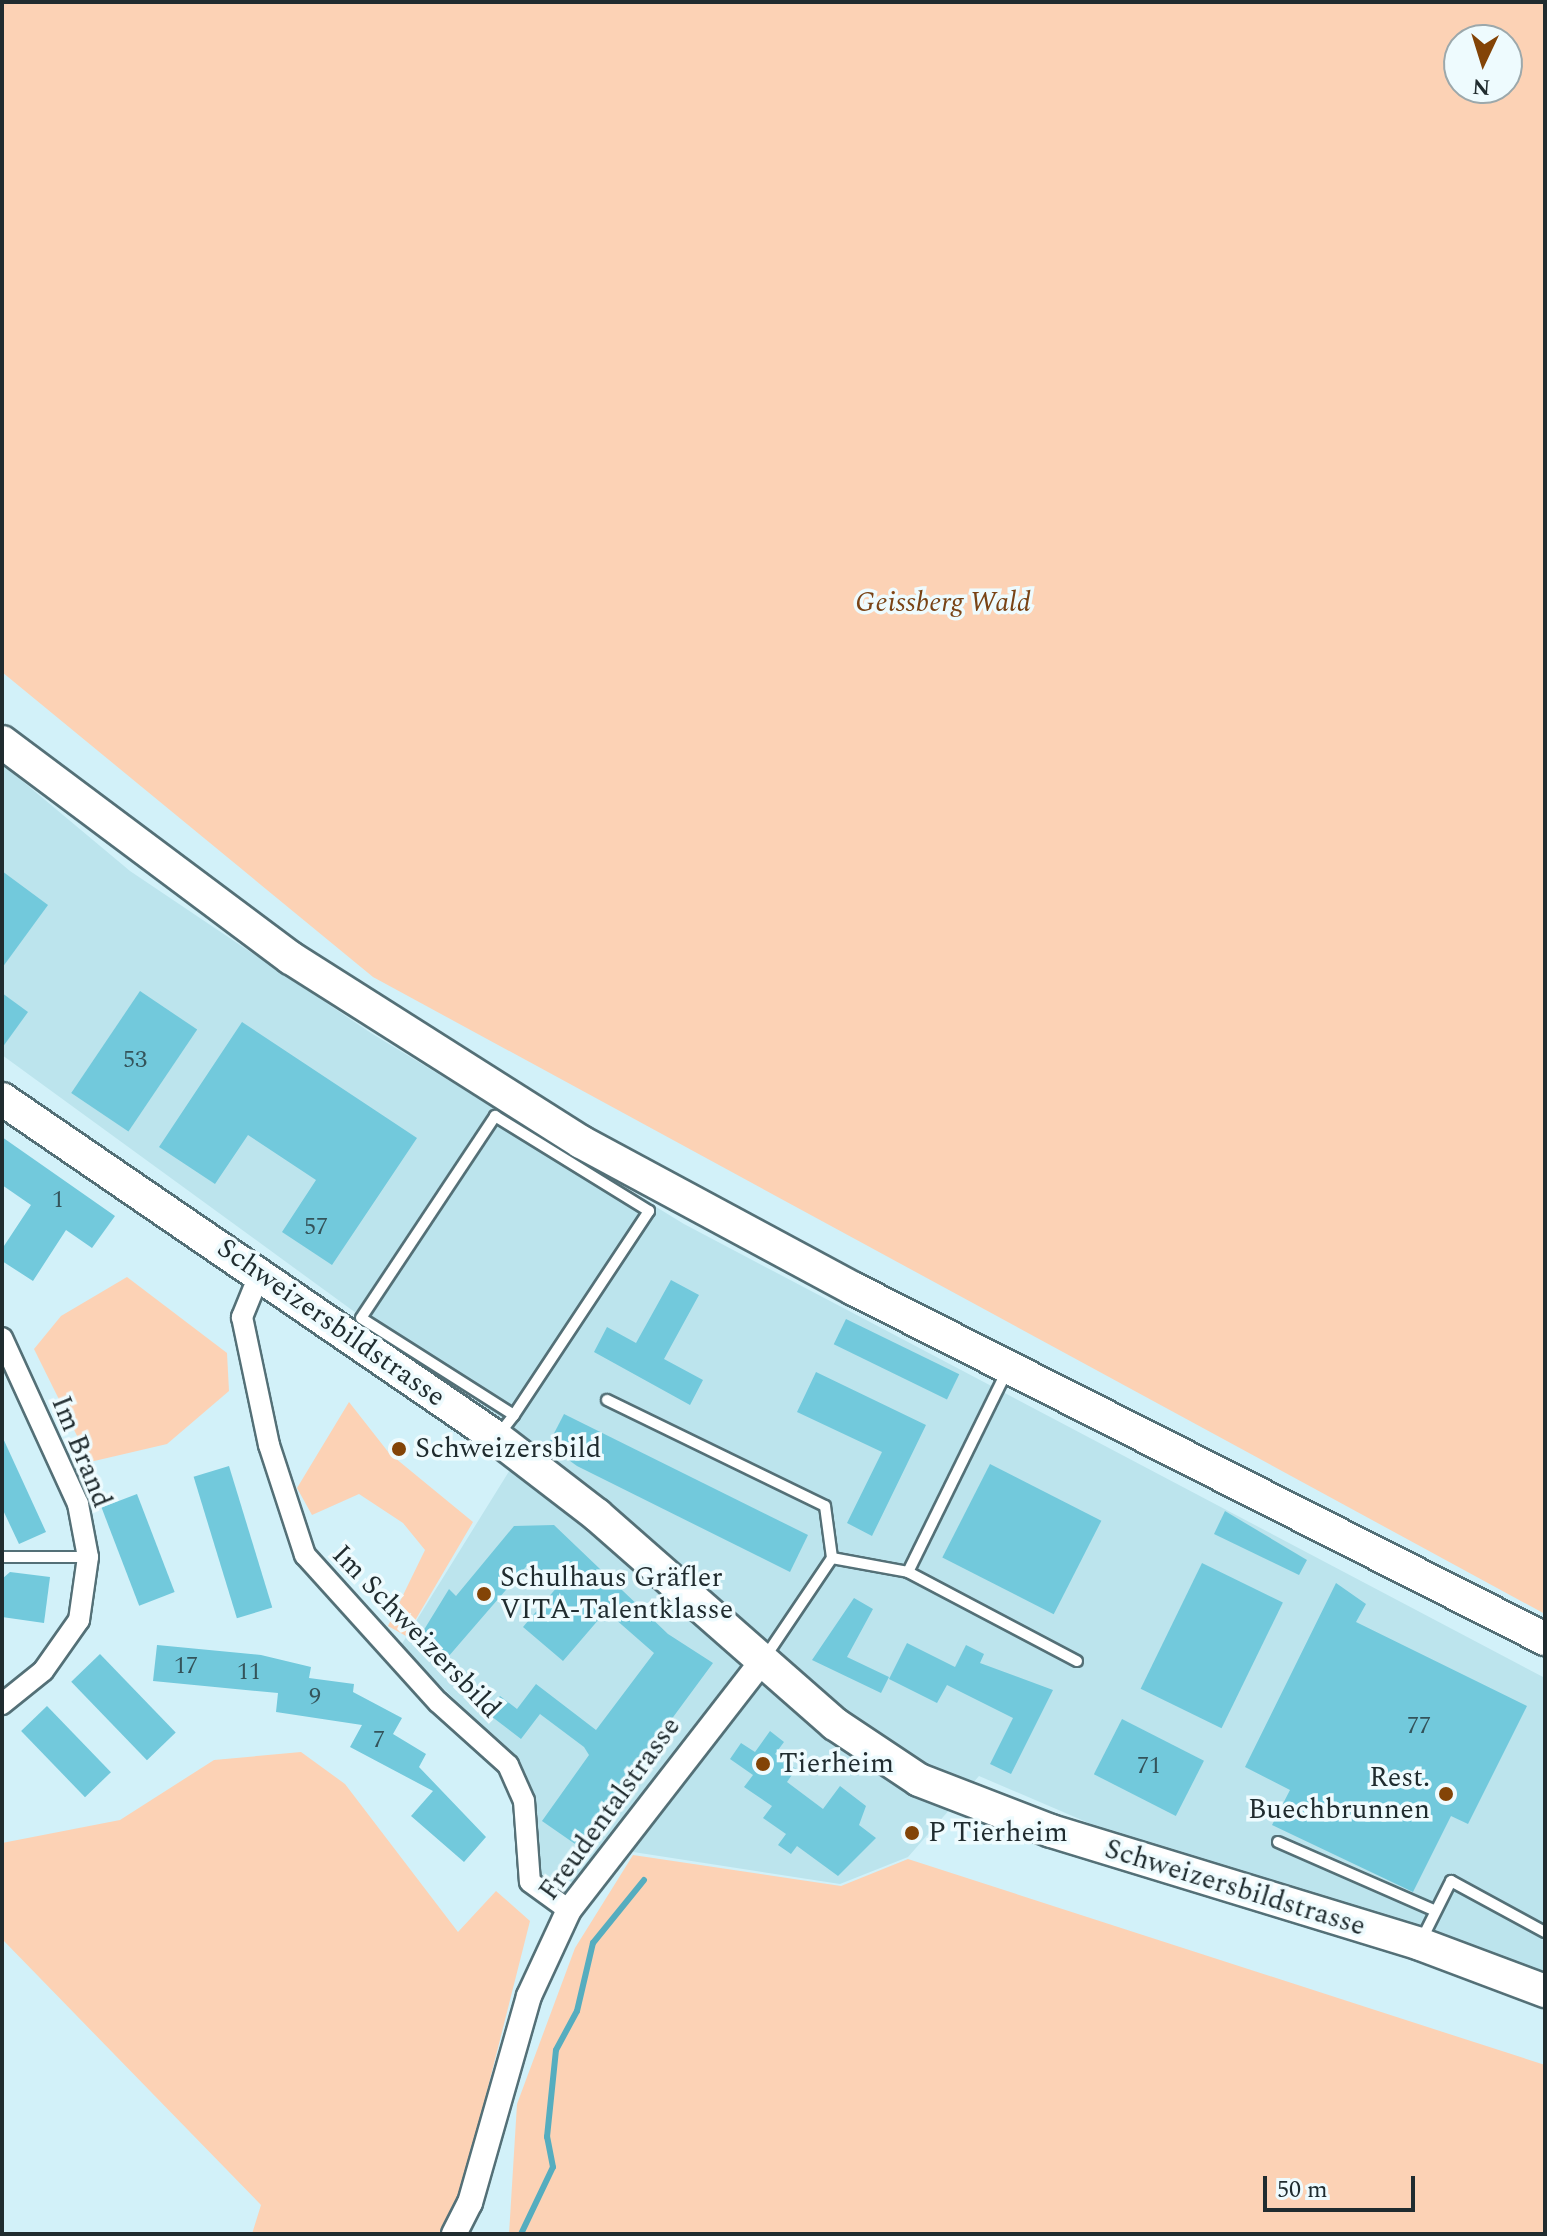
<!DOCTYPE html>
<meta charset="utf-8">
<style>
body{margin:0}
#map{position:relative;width:1547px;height:2236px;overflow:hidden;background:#d2f1f9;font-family:Spectral,serif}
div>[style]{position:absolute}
.built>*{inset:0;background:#bce4ed}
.green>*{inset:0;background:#fcd2b5}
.stream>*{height:6px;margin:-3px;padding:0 3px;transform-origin:3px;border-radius:3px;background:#55adbf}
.building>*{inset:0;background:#72c9dc;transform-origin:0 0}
.roads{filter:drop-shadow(2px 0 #547077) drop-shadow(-2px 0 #547077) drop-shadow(0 2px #547077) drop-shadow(0 -2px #547077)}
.service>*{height:10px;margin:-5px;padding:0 5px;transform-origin:5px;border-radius:5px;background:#fff}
.minor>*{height:20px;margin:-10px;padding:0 10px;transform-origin:10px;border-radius:10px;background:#fff}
.tertiary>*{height:24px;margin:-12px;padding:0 12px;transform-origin:12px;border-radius:12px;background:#fff}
.primary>*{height:32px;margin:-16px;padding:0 16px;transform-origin:16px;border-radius:16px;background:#fff}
.trunk>*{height:32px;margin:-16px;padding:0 16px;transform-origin:16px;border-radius:16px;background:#fff}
.dots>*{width:22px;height:22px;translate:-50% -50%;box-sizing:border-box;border:4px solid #eefbfe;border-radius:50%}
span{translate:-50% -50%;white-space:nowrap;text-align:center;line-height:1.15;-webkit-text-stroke:7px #eefbfe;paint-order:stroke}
.number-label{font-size:24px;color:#34535a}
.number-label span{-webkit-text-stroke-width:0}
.park-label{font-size:28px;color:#794315;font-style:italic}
.street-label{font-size:28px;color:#202c2f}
.poi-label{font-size:28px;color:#202c2f}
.left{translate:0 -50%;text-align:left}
.right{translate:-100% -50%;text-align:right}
.frame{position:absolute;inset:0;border:4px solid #202c2f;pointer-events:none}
.north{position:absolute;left:1443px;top:24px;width:80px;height:80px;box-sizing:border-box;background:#eefbfe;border:2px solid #9ca8ab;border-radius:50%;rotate:184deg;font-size:22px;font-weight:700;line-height:32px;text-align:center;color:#202c2f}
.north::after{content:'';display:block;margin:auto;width:28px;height:36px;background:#834407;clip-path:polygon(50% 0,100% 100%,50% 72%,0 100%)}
.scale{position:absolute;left:1263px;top:2176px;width:152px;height:36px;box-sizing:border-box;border:4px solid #202c2f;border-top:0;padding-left:10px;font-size:24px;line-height:28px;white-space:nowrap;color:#202c2f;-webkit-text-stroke:6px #eefbfe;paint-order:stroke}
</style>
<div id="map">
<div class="built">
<i style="clip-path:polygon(2px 764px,130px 871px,371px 1033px,684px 1224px,1545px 1678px,1545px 1976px,1091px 1824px,979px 1776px,908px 1857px,840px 1884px,601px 1847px,564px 1899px,533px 1872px,533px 1800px,513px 1755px,400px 1647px,529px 1439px,2px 1055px)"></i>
</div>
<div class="green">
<i style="clip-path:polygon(evenodd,2px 2px,1545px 2px,1545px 1614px,373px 977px,2px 672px,2px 2px,1459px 40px,1507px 40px,1507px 88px,1459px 88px,1459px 40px)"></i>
<i style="clip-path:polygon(127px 1277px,227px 1353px,229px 1391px,167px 1444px,90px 1462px,34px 1349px,61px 1316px)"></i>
<i style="clip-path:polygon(349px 1402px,389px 1453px,473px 1522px,406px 1636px,388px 1626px,425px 1550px,403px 1523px,359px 1494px,312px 1515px,297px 1488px)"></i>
<i style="clip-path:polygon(301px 1752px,345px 1784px,458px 1932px,496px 1891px,530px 1921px,459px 2202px,439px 2234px,252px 2234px,261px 2205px,2px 1939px,2px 1843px,120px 1820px,214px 1760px)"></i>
<i style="clip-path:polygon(633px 1855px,841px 1886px,908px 1859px,1545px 2065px,1545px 2234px,509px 2234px,517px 2104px,575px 1948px)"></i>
</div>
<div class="stream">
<i style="left:521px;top:2234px;width:74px;rotate:-64.5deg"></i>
<i style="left:553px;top:2167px;width:31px;rotate:-101deg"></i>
<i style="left:547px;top:2137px;width:87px;rotate:-84.1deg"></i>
<i style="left:556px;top:2050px;width:44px;rotate:-61.7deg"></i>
<i style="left:577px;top:2011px;width:70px;rotate:-76.8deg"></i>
<i style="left:593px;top:1943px;width:81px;rotate:-51deg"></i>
</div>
<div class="building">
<i style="clip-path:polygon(2px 871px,48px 905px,2px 968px)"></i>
<i style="left:140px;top:991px;width:69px;height:123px;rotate:34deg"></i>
<i style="clip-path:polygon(2px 993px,28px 1012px,2px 1048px)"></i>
<i style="clip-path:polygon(242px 1022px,417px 1138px,332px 1265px,282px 1232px,316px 1180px,248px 1135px,215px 1184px,159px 1147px)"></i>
<i style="clip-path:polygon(2px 1137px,115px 1216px,92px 1248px,66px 1230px,33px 1281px,2px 1261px,2px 1249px,31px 1205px,2px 1185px)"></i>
<i style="clip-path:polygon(671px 1280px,699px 1295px,664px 1359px,703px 1380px,690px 1405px,594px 1352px,607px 1327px,636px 1343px)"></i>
<i style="left:846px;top:1319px;width:126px;height:28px;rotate:26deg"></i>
<i style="clip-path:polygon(816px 1372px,926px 1425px,872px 1536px,847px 1523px,882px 1452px,797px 1412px)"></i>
<i style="clip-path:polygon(564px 1414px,808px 1535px,790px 1572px,577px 1466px,548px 1445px)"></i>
<i style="clip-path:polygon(2px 1436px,46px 1532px,19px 1544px,2px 1508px)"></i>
<i style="left:990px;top:1464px;width:125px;height:105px;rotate:27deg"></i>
<i style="left:229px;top:1466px;width:148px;height:37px;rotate:73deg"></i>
<i style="left:137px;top:1494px;width:105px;height:38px;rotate:69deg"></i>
<i style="clip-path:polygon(1225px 1511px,1307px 1560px,1299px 1575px,1214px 1534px)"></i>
<i style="clip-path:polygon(554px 1525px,668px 1634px,713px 1663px,578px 1846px,542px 1821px,589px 1755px,584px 1747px,540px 1714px,521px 1739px,487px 1713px,500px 1696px,517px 1709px,536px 1684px,596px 1730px,654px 1653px,606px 1611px,563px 1661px,523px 1627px,558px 1586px,531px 1561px,448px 1657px,422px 1633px,449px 1589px,456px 1596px,514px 1526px)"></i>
<i style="left:1202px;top:1563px;width:90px;height:140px;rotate:26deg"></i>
<i style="clip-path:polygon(10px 1572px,50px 1577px,44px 1623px,2px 1617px,2px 1579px)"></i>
<i style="clip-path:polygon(1336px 1583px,1366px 1604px,1356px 1622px,1527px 1706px,1468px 1824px,1451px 1816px,1413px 1892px,1272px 1825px,1290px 1790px,1245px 1767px)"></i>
<i style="clip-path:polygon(854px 1598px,873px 1609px,847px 1657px,889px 1677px,881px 1693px,812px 1660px)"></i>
<i style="clip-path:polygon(907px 1643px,955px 1667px,966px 1645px,984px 1654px,980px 1663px,1053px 1690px,1011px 1774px,990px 1764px,1013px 1718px,947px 1685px,937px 1703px,889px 1679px)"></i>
<i style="clip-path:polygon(157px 1645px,261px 1655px,311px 1667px,309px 1678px,354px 1684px,353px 1692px,402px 1718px,393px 1734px,426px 1754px,419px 1767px,486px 1837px,464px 1862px,411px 1816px,433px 1791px,350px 1747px,362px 1725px,276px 1712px,278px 1693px,153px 1681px)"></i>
<i style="left:100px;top:1654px;width:109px;height:40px;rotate:46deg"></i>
<i style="left:47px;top:1706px;width:92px;height:36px;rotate:46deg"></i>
<i style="left:1122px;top:1719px;width:92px;height:62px;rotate:27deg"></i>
<i style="clip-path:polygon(770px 1731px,784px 1742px,775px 1754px,796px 1769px,787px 1782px,823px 1809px,840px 1786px,866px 1806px,859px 1825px,876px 1838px,838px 1876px,797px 1846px,791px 1854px,778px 1845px,786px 1834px,763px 1818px,772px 1806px,744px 1787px,753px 1775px,730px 1759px,741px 1743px,755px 1752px)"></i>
</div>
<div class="roads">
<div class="service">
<i style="left:363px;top:1315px;width:239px;rotate:-56.4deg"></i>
<i style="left:495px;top:1116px;width:181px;rotate:31.7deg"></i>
<i style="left:649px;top:1211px;width:245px;rotate:123.5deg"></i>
<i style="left:361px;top:1318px;width:181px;rotate:32.4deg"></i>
<i style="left:514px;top:1415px;width:23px;rotate:128deg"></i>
<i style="left:607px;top:1400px;width:242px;rotate:25.9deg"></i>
<i style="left:825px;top:1506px;width:52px;rotate:82.3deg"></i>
<i style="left:832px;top:1558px;width:122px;rotate:124deg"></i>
<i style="left:2px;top:1557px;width:86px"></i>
<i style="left:832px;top:1558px;width:77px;rotate:10.4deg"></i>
<i style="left:908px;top:1572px;width:191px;rotate:27.8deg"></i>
<i style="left:908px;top:1572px;width:226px;rotate:-63.8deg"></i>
<i style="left:1278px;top:1842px;width:170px;rotate:23.6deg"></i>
<i style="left:1422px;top:1939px;width:65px;rotate:-63.4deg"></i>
<i style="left:1451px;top:1881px;width:107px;rotate:28.5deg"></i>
</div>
<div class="minor">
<i style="left:260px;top:1273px;width:48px;rotate:112.2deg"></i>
<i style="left:242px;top:1317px;width:131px;rotate:78.1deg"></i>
<i style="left:269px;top:1445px;width:116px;rotate:71.9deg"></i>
<i style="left:305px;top:1555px;width:198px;rotate:47.9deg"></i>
<i style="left:438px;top:1702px;width:94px;rotate:42deg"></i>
<i style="left:508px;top:1765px;width:39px;rotate:66deg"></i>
<i style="left:524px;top:1801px;width:81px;rotate:85.8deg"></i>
<i style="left:530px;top:1882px;width:48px;rotate:35.7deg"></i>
<i style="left:2px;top:1338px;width:183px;rotate:65.4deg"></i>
<i style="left:78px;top:1504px;width:54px;rotate:79.3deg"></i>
<i style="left:88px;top:1557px;width:64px;rotate:98.1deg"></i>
<i style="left:79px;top:1620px;width:62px;rotate:125.2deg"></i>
<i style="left:43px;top:1671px;width:53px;rotate:141.2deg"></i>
</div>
<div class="tertiary">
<i style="left:454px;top:2234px;width:35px;rotate:-63deg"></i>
<i style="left:470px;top:2203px;width:215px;rotate:-74.1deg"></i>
<i style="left:529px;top:1996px;width:95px;rotate:-65.1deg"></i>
<i style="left:569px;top:1910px;width:316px;rotate:-52.2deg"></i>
</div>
<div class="primary">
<i style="left:2px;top:1099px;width:600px;rotate:34.41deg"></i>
<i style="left:497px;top:1438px;width:126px;rotate:37.6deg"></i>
<i style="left:597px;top:1515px;width:317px;rotate:41.3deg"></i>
<i style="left:835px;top:1724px;width:101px;rotate:33.7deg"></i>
<i style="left:919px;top:1780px;width:142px;rotate:21.1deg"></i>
<i style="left:1051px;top:1831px;width:386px;rotate:17deg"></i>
<i style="left:1420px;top:1944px;width:134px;rotate:20.6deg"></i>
</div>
<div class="trunk">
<i style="left:2px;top:742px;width:361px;rotate:36.8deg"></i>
<i style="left:291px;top:958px;width:343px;rotate:32.4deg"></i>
<i style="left:581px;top:1142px;width:310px;rotate:28.3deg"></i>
<i style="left:854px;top:1289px;width:775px;rotate:26.86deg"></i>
</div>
</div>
<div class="dots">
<i style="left:399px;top:1449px;background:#834407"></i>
<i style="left:484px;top:1594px;background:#834407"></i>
<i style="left:763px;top:1764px;background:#834407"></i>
<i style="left:1446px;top:1794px;background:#834407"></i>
<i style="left:912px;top:1833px;background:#834407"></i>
</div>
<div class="number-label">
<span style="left:135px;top:1061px">53</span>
<span style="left:58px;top:1201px">1</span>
<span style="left:316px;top:1228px">57</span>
<span style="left:186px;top:1667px">17</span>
<span style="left:249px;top:1673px">11</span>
<span style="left:315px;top:1698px">9</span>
<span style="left:1419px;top:1727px">77</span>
<span style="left:379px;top:1741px">7</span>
<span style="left:1149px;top:1767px">71</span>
</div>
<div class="park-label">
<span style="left:943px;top:603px">Geissberg Wald</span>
</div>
<div class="street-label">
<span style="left:331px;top:1323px;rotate:35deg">Schweizersbildstrasse</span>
<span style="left:81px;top:1452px;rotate:68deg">Im Brand</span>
<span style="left:416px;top:1632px;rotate:46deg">Im Schweizersbild</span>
<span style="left:610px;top:1809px;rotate:-54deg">Freudentalstrasse</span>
<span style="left:1235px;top:1888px;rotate:17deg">Schweizersbildstrasse</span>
</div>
<div class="poi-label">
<span class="left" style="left:415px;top:1449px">Schweizersbild</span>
<span class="left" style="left:500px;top:1594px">Schulhaus Gräfler<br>VITA-Talentklasse</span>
<span class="left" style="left:779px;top:1764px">Tierheim</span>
<span class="right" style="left:1430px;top:1794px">Rest.<br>Buechbrunnen</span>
<span class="left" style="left:928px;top:1833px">P Tierheim</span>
</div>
<div class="frame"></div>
<div class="north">N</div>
<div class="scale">50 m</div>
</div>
